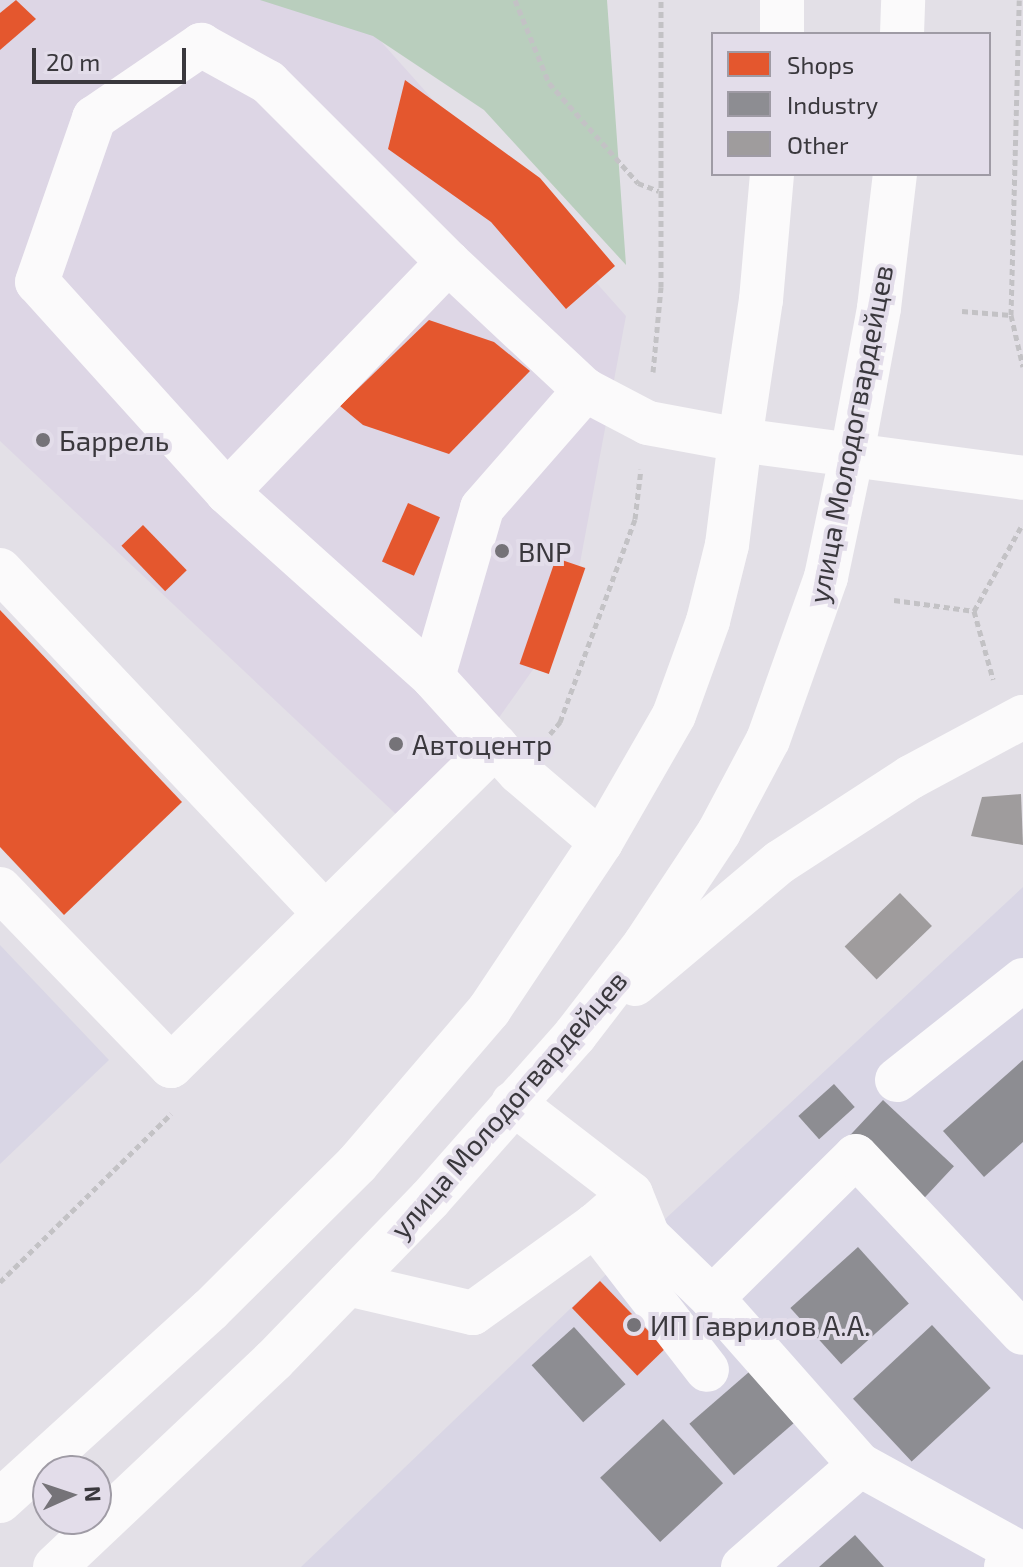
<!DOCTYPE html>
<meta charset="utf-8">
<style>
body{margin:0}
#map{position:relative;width:1023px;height:1567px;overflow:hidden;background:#e3e0e7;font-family:"Exo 2",sans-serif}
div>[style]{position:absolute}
.built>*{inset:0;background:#ddd6e5}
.industrial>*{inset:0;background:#d9d6e5}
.green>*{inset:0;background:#b9cebd}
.shops>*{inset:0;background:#e4572e;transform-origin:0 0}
.industry>*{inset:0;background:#8d8d92;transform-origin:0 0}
.building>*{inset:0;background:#9f9c9d;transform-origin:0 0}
.path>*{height:5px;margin-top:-2.5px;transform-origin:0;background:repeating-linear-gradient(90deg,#c3c2c5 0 6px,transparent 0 10px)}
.minor>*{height:44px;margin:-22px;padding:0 22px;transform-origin:22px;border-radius:22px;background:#fbfafb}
.major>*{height:44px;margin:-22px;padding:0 22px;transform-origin:22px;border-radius:22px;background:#fbfafb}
.dots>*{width:22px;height:22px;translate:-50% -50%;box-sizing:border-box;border:4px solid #e3ddea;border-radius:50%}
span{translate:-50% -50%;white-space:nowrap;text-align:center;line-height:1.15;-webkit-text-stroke:8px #e3ddea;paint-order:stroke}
.street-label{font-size:28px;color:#3a383d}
.poi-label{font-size:28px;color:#3a383d}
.left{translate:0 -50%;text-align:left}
.legend{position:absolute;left:711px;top:32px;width:280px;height:144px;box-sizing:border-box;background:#e3ddea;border:2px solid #9f9ba5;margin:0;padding:10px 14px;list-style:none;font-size:24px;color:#3a383d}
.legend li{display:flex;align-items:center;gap:16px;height:40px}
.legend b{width:40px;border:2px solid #9f9ba5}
.north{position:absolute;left:32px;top:1455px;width:80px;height:80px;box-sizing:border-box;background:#e3ddea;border:2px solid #9f9ba5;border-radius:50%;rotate:87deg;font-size:22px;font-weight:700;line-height:32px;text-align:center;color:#3a383d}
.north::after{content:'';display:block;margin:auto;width:28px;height:36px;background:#757378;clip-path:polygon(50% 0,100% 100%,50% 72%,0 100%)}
.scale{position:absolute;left:32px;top:48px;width:154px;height:36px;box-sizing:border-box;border:4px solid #3a383d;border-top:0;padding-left:10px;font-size:24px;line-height:28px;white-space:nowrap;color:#3a383d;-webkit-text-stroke:6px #e3ddea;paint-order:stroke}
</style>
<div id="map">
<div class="built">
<i style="clip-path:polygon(0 0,344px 0,626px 316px,570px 617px,417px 834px,0 441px)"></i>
</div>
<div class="industrial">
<i style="clip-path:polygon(1023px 887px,1023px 1567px,301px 1567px,621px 1260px)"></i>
<i style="clip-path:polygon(0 945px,109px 1060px,0 1164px)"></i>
</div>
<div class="green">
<i style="clip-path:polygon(260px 0,607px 0,626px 265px,484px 110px,373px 36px)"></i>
</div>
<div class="shops">
<i style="clip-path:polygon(16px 0,36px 19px,0 50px,0 13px)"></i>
<i style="clip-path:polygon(405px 80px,540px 178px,615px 266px,566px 309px,491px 222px,388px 149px)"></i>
<i style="clip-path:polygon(429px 320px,494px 342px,530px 371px,449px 454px,363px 425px,340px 406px)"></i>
<i style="left:408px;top:503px;width:35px;height:64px;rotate:24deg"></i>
<i style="left:143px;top:525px;width:63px;height:30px;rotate:46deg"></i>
<i style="left:556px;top:558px;width:31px;height:112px;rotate:19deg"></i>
<i style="clip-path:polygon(0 610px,182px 802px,64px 915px,0 847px)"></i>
<i style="left:600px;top:1281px;width:94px;height:39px;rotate:46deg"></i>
</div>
<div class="industry">
<i style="clip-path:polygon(1023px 1060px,1023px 1142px,984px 1177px,943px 1131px)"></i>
<i style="left:834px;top:1084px;width:31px;height:48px;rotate:48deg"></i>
<i style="left:883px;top:1100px;width:97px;height:49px;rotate:43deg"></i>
<i style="left:858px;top:1247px;width:76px;height:91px;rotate:48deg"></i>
<i style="left:932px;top:1325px;width:86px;height:108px;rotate:47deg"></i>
<i style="left:574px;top:1327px;width:77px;height:57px;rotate:48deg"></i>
<i style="left:749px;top:1372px;width:68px;height:79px;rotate:49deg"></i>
<i style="left:663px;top:1419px;width:88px;height:86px;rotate:47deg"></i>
<i style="clip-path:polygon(855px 1535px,884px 1567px,819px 1567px)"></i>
</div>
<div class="building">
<i style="clip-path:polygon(1021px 794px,1023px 845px,971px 836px,982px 797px)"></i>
<i style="left:900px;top:893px;width:46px;height:77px;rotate:46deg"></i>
</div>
<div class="path">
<i style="left:515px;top:0;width:90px;rotate:67.7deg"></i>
<i style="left:549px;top:83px;width:134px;rotate:48.3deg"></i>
<i style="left:638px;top:183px;width:22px;rotate:21deg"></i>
<i style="left:962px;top:311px;width:49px;rotate:4.7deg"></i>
<i style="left:1011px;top:315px;width:53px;rotate:77deg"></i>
<i style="left:1011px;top:315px;width:315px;rotate:-88.5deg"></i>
<i style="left:653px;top:372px;width:85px;rotate:-84.6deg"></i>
<i style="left:661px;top:287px;width:287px;rotate:-90deg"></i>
<i style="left:894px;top:600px;width:81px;rotate:7.8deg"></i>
<i style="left:974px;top:611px;width:96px;rotate:-60.8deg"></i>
<i style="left:974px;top:611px;width:71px;rotate:74.4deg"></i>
<i style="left:550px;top:734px;width:16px;rotate:-50deg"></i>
<i style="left:560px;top:722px;width:216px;rotate:-69.7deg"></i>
<i style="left:635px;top:519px;width:50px;rotate:-83.2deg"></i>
<i style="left:0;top:1282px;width:240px;rotate:-44.5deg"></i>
</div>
<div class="minor">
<i style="left:782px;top:34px;width:34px;rotate:-90deg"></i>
<i style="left:902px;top:34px;width:34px;rotate:-88deg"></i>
<i style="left:852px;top:454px;width:148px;rotate:-79.5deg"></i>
<i style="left:879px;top:308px;width:135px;rotate:-83.2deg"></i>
<i style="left:227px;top:492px;width:319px;rotate:-46.1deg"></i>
<i style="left:0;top:570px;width:473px;rotate:46.6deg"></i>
<i style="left:433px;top:677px;width:176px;rotate:-73.8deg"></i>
<i style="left:482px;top:508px;width:157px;rotate:-48.9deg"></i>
<i style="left:601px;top:842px;width:108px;rotate:-139.5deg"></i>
<i style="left:519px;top:772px;width:128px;rotate:-132.2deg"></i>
<i style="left:433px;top:677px;width:277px;rotate:-138.1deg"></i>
<i style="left:227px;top:492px;width:283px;rotate:-132.1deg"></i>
<i style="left:37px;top:282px;width:174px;rotate:-70.8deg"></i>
<i style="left:94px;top:118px;width:130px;rotate:-34.3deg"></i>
<i style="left:201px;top:45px;width:77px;rotate:28.9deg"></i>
<i style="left:268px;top:82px;width:255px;rotate:45deg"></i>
<i style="left:448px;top:262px;width:187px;rotate:43.1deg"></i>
<i style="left:585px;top:390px;width:71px;rotate:27.6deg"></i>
<i style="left:648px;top:423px;width:94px;rotate:10.5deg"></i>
<i style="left:740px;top:440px;width:142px;rotate:-81.5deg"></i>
<i style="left:761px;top:300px;width:126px;rotate:-85deg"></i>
<i style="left:0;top:889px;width:246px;rotate:46deg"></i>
<i style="left:171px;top:1066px;width:456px;rotate:-44.6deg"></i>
<i style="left:897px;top:1080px;width:161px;rotate:-38.4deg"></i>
<i style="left:513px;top:1103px;width:149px;rotate:37.6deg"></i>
<i style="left:631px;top:1194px;width:45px;rotate:68deg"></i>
<i style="left:648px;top:1236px;width:89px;rotate:44.1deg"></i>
<i style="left:712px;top:1298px;width:202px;rotate:-44.6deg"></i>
<i style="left:856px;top:1156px;width:243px;rotate:46.7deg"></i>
<i style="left:617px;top:1206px;width:29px;rotate:139deg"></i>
<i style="left:595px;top:1225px;width:183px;rotate:52.3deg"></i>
<i style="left:348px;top:1284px;width:128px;rotate:13.1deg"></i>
<i style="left:473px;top:1313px;width:150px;rotate:-35.8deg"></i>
<i style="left:712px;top:1298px;width:223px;rotate:48.5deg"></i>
<i style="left:860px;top:1465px;width:180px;rotate:28.8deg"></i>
<i style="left:1018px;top:1552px;width:19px;rotate:129deg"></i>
<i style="left:743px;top:1567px;width:155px;rotate:-41.1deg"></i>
</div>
<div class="major">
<i style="left:635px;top:984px;width:189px;rotate:-40.1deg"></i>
<i style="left:780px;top:862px;width:156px;rotate:-33deg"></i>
<i style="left:911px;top:777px;width:127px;rotate:-28.2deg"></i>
<i style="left:0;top:1501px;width:284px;rotate:-42.3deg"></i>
<i style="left:210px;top:1310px;width:207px;rotate:-44.8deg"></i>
<i style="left:357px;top:1164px;width:203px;rotate:-49.4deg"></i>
<i style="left:489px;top:1010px;width:202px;rotate:-56.3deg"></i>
<i style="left:601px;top:842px;width:146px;rotate:-60.1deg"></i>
<i style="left:674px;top:715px;width:100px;rotate:-70.1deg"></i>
<i style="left:708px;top:621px;width:78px;rotate:-76deg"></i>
<i style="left:727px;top:545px;width:106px;rotate:-82.9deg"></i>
<i style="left:740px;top:440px;width:286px;rotate:7.6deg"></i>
<i style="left:55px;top:1567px;width:301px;rotate:-43.4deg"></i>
<i style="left:274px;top:1360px;width:224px;rotate:-45.9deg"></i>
<i style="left:430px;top:1199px;width:219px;rotate:-48.5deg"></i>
<i style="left:575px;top:1035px;width:115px;rotate:-52.4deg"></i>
<i style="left:645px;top:944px;width:134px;rotate:-56.5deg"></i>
<i style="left:719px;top:832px;width:104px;rotate:-62deg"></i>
<i style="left:768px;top:740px;width:173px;rotate:-70.4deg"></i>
<i style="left:826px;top:577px;width:126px;rotate:-78.1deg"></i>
</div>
<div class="dots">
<i style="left:43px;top:440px;background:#757378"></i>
<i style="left:502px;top:551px;background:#757378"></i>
<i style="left:396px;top:744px;background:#757378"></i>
<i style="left:634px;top:1325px;background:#757378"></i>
</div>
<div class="street-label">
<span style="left:850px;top:434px;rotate:-79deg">улица Молодогвардейцев</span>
<span style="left:508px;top:1104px;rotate:-49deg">улица Молодогвардейцев</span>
</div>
<div class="poi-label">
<span class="left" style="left:59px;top:440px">Баррель</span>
<span class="left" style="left:518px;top:551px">BNP</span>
<span class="left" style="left:412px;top:744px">Автоцентр</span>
<span class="left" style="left:650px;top:1325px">ИП Гаврилов А.А.</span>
</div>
<ul class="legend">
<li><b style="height:22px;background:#e4572e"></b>Shops</li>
<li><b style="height:22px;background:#8d8d92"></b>Industry</li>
<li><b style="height:22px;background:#9f9c9d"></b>Other</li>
</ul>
<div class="north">N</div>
<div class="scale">20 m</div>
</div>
